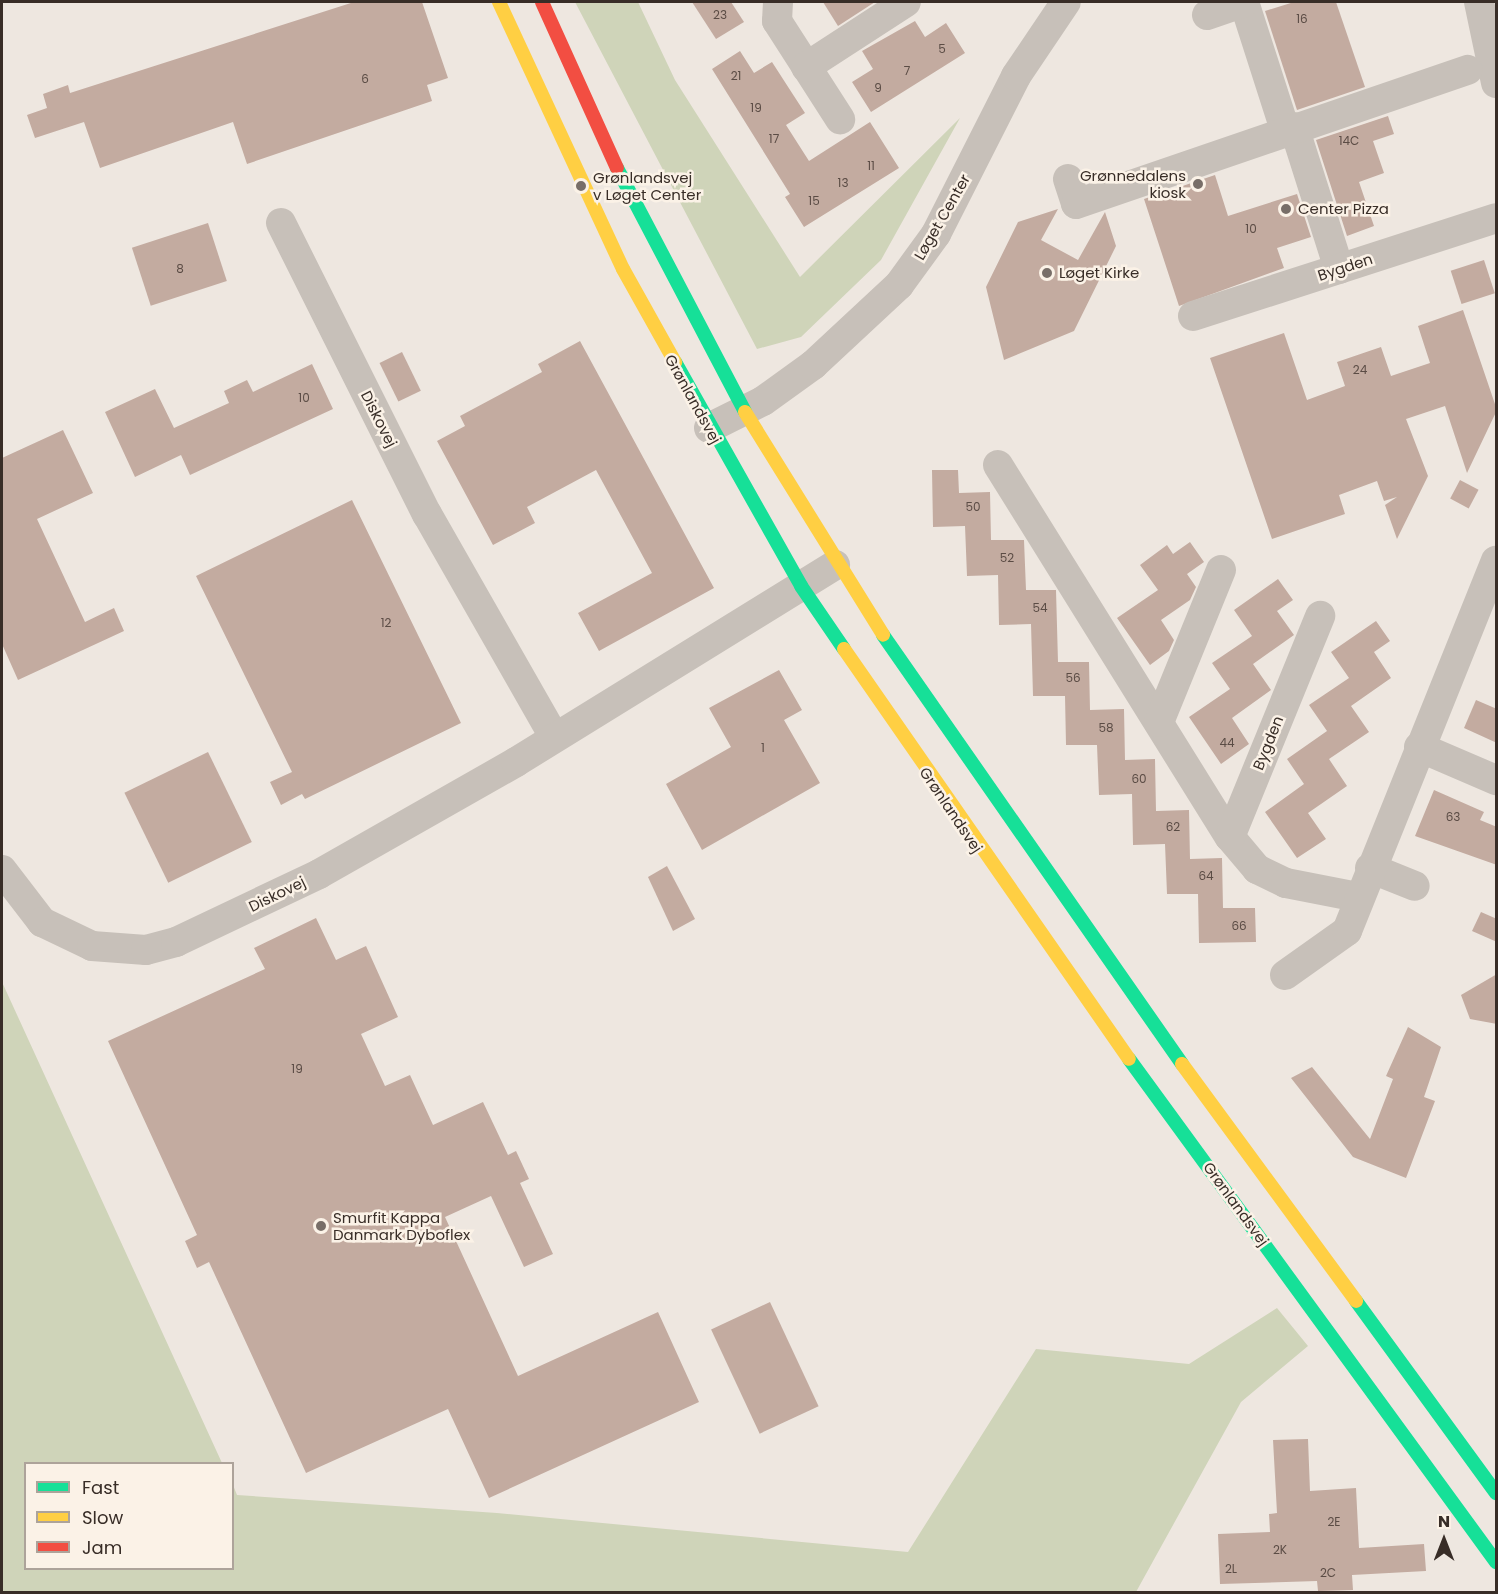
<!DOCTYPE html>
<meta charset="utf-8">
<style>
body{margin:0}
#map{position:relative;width:1498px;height:1594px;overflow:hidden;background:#eee7e0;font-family:Poppins,sans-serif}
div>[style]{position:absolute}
.green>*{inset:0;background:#cfd4b9}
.building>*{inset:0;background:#c3aba0;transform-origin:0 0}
.street>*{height:30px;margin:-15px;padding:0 15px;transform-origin:15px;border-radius:15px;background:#c7c0b9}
.fast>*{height:14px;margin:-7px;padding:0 7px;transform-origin:7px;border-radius:7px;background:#16e098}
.slow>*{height:14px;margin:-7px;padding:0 7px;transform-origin:7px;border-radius:7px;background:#ffcf43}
.jam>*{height:14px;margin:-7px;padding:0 7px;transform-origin:7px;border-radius:7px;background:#f24e42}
.dots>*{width:16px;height:16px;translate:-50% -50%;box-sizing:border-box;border:3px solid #fbf2e7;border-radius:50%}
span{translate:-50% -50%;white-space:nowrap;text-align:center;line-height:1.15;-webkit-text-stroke:5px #fbf2e7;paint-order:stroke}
.number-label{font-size:12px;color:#5b4c45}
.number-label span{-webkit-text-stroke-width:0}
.poi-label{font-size:15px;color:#382d27}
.right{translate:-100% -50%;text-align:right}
.left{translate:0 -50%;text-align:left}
.street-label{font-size:15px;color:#382d27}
.frame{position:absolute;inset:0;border:3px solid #382d27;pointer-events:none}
.legend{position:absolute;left:24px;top:1462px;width:210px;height:108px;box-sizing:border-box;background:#fbf2e7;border:2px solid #ada39a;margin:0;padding:8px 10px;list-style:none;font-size:18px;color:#382d27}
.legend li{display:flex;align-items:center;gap:12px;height:30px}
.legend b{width:30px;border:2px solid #ada39a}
.north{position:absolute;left:1414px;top:1510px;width:60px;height:60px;-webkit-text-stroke:4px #fbf2e7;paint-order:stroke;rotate:0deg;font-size:16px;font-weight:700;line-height:24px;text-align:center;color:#382d27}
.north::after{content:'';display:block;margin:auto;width:21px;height:27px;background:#382d27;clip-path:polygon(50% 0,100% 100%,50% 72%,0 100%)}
</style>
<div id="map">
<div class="green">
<i style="clip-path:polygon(575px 2px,638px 2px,675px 80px,800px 277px,960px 118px,881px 260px,801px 337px,757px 349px)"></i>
<i style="clip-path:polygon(2px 982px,222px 1463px,26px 1464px,26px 1568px,232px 1568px,233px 1485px,237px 1495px,497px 1513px,908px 1552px,1036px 1349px,1189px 1364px,1277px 1308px,1308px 1346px,1241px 1402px,1136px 1592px,2px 1592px)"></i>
</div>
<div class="building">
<i style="clip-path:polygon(354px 2px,422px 2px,448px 78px,427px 85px,432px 101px,247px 164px,233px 122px,100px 168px,84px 122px,35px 138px,27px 115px,47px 108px,43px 94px,68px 85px,70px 93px)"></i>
<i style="clip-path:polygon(692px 2px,731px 2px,744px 22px,716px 39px)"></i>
<i style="clip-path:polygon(823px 2px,875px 2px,838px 26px)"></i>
<i style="clip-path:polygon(1294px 2px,1336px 2px,1365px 87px,1297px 110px,1265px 11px)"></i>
<i style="clip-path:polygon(915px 21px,925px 37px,946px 23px,965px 53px,871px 112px,852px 82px,873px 69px,862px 51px)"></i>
<i style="clip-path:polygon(740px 51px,754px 73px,772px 62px,792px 93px,805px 113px,786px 125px,809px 161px,870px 122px,899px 168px,804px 227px,785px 197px,790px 194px,712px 69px)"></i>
<i style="clip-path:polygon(1388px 116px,1394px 134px,1373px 141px,1384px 173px,1359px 182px,1374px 226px,1347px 236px,1316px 140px)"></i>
<i style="clip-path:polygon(1215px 175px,1228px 216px,1297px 194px,1311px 237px,1277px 248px,1284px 268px,1179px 306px,1144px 199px)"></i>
<i style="clip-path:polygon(1058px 209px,1041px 240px,1078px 260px,1105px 212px,1116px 246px,1074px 331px,1004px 360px,986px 287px,1018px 222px)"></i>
<i style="left:208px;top:223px;width:61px;height:80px;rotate:72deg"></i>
<i style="left:1484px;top:260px;width:35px;height:35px;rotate:72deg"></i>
<i style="clip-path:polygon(1463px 310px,1497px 410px,1467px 473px,1445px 406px,1406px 419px,1428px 476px,1397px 539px,1385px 505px,1397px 497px,1384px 501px,1377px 481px,1339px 495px,1345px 514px,1272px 539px,1210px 358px,1284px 333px,1307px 400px,1345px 386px,1337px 362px,1381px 347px,1391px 376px,1430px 363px,1418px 326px)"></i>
<i style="clip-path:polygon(580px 341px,714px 588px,599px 651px,578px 613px,652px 573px,596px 470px,527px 507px,535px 523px,493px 545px,437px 441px,465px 426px,460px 416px,542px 372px,538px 364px)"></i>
<i style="left:402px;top:352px;width:43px;height:25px;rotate:64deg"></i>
<i style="clip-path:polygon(312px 364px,333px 409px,190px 475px,181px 455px,135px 477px,105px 412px,155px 389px,174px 428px,229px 403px,224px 391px,247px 380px,253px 392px)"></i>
<i style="clip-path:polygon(63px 430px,93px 493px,37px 519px,85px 622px,114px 608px,124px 631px,18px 680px,2px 644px,2px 458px)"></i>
<i style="clip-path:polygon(932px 470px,958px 470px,959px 493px,990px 492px,991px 540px,1024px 540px,1026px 590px,1056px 590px,1058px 662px,1089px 662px,1090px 710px,1124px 709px,1125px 760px,1155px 759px,1156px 811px,1189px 810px,1190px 859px,1222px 858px,1223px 908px,1255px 908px,1256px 942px,1199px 943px,1198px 894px,1167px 894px,1165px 844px,1133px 845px,1132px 794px,1099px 795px,1097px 745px,1066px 745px,1065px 696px,1033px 696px,1031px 624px,999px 625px,998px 575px,967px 576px,965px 526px,933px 527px)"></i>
<i style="left:1460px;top:480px;width:21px;height:21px;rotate:28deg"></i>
<i style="clip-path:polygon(352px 500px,461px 723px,305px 799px,302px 794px,281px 805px,270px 782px,292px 772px,196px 576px)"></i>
<i style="clip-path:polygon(1190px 542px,1204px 562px,1187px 574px,1196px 587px,1190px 600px,1161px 620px,1174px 640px,1169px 651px,1150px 665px,1117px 618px,1158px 590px,1140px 565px,1167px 545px,1173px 554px)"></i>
<i style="clip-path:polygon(1278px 579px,1293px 600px,1277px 611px,1294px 635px,1253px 664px,1271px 690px,1232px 718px,1249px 744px,1221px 764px,1189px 717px,1230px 689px,1212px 663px,1252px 636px,1234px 610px)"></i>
<i style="clip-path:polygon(1376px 621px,1390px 641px,1374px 652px,1391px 678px,1351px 706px,1369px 732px,1329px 759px,1347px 786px,1308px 813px,1326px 839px,1297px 858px,1265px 812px,1304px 784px,1287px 759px,1327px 731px,1309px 705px,1349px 678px,1331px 652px)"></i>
<i style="clip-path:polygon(779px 670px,802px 710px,784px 720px,820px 783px,702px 850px,666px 784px,731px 747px,709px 708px)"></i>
<i style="clip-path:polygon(1476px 700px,1497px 709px,1497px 743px,1464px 728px)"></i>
<i style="left:208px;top:752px;width:100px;height:93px;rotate:64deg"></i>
<i style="clip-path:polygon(1434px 790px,1484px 812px,1480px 820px,1497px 827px,1497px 865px,1415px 836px)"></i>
<i style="clip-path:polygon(667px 866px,695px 919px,673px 931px,648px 877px)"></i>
<i style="clip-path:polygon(1481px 912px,1497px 919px,1497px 942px,1472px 931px)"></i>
<i style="clip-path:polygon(316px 918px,336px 960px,366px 946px,398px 1017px,361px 1034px,385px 1086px,410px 1075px,433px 1125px,483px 1102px,508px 1155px,516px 1151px,529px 1179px,520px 1183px,553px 1254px,524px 1267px,491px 1196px,445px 1217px,518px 1376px,658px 1312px,699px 1402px,489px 1498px,448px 1409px,306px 1473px,209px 1262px,197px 1268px,185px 1241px,197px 1235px,108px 1041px,265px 969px,254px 948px)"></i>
<i style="clip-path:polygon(1497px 974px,1497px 1024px,1470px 1019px,1461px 995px)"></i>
<i style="clip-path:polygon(1408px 1027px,1441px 1047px,1424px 1097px,1435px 1101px,1406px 1178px,1353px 1157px,1291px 1078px,1312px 1067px,1370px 1139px,1393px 1079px,1386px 1076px)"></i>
<i style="left:770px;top:1302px;width:115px;height:65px;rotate:65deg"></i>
<i style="clip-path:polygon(1308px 1439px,1310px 1491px,1356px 1488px,1359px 1548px,1424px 1544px,1426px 1571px,1352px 1575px,1353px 1590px,1318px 1591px,1317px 1581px,1220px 1584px,1218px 1534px,1270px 1532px,1269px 1514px,1277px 1513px,1273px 1440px)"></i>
</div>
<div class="street">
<i style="left:778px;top:2px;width:19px;rotate:93deg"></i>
<i style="left:777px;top:21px;width:117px;rotate:57.3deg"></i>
<i style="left:1244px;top:2px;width:134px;rotate:72.2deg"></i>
<i style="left:1479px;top:2px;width:83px;rotate:78.1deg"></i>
<i style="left:1207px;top:15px;width:40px;rotate:-18.9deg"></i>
<i style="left:806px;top:67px;width:119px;rotate:-33deg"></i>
<i style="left:1294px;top:127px;width:149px;rotate:72.4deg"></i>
<i style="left:1068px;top:179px;width:26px;rotate:72deg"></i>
<i style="left:1076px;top:204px;width:414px;rotate:-18.9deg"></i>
<i style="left:281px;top:223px;width:326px;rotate:63.4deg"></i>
<i style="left:427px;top:514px;width:257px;rotate:60.3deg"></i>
<i style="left:1193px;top:316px;width:318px;rotate:-17.9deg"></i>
<i style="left:709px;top:428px;width:60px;rotate:-26.6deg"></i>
<i style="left:763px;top:401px;width:62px;rotate:-35.8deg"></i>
<i style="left:813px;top:365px;width:117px;rotate:-42.9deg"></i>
<i style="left:899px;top:285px;width:63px;rotate:-54deg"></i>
<i style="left:936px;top:234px;width:177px;rotate:-63.1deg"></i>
<i style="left:1016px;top:76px;width:89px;rotate:-56deg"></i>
<i style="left:998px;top:465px;width:438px;rotate:58.1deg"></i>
<i style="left:1230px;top:837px;width:42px;rotate:49.8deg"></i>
<i style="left:1257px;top:869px;width:32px;rotate:26deg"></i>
<i style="left:1286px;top:883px;width:73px;rotate:11deg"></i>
<i style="left:1159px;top:722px;width:164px;rotate:-67.8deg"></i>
<i style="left:1419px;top:747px;width:84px;rotate:23.2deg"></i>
<i style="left:1230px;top:837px;width:239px;rotate:-67.8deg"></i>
<i style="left:1370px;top:868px;width:48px;rotate:21.8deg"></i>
<i style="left:2px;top:870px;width:66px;rotate:52.4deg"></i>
<i style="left:42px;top:922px;width:55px;rotate:25.6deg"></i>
<i style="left:92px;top:946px;width:54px;rotate:4.2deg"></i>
<i style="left:146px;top:950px;width:31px;rotate:-15deg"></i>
<i style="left:176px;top:942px;width:158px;rotate:-25.4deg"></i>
<i style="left:319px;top:874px;width:227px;rotate:-29.6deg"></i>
<i style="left:516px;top:762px;width:375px;rotate:-31.7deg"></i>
<i style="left:1285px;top:975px;width:76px;rotate:-35.4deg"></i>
<i style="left:1347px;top:931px;width:399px;rotate:-68.1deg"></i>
</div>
<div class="fast">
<i style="left:617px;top:168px;width:276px;rotate:62.3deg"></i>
<i style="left:675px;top:362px;width:257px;rotate:60.6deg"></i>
<i style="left:801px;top:586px;width:76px;rotate:55.7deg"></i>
<i style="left:883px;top:635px;width:523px;rotate:55.12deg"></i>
<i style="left:1129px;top:1059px;width:623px;rotate:53.88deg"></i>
<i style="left:1356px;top:1301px;width:238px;rotate:53.9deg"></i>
</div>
<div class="slow">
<i style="left:499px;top:2px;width:294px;rotate:65.1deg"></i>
<i style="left:623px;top:269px;width:107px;rotate:60.8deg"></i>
<i style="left:745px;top:412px;width:262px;rotate:58.2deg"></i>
<i style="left:844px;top:649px;width:499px;rotate:55.2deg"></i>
<i style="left:1182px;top:1064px;width:294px;rotate:53.7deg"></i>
</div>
<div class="jam">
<i style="left:542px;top:2px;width:182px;rotate:65.7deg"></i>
</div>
<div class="dots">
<i style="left:1198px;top:184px;background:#786e68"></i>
<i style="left:581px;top:186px;background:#786e68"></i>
<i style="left:1286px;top:209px;background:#786e68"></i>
<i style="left:1047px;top:273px;background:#786e68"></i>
<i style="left:321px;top:1226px;background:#786e68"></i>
</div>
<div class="number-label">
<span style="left:720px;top:15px">23</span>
<span style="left:1302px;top:19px">16</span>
<span style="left:942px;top:49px">5</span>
<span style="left:907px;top:71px">7</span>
<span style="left:736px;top:76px">21</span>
<span style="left:365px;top:79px">6</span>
<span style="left:878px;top:88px">9</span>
<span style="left:756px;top:108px">19</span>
<span style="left:774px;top:139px">17</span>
<span style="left:1349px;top:141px">14C</span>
<span style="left:871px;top:166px">11</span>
<span style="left:843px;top:183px">13</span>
<span style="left:814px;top:201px">15</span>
<span style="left:1251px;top:229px">10</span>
<span style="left:180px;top:269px">8</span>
<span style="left:1360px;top:370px">24</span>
<span style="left:304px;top:398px">10</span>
<span style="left:973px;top:507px">50</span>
<span style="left:1007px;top:558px">52</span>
<span style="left:1040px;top:608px">54</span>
<span style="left:386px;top:623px">12</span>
<span style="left:1073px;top:678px">56</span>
<span style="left:1106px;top:728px">58</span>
<span style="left:1227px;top:743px">44</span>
<span style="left:763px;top:748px">1</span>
<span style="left:1139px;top:779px">60</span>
<span style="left:1453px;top:817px">63</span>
<span style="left:1173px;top:827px">62</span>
<span style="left:1206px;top:876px">64</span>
<span style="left:1239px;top:926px">66</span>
<span style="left:297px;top:1069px">19</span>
<span style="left:1334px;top:1522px">2E</span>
<span style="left:1280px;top:1550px">2K</span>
<span style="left:1231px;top:1569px">2L</span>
<span style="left:1328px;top:1573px">2C</span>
</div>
<div class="poi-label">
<span class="right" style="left:1186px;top:184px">Grønnedalens<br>kiosk</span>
<span class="left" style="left:593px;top:186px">Grønlandsvej<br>v Løget Center</span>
<span class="left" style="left:1298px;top:209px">Center Pizza</span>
<span class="left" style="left:1059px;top:273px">Løget Kirke</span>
<span class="left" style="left:333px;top:1226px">Smurfit Kappa<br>Danmark Dyboflex</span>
</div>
<div class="street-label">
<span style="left:942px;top:217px;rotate:-60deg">Løget Center</span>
<span style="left:1345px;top:267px;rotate:-18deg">Bygden</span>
<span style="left:693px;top:399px;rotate:61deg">Grønlandsvej</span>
<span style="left:379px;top:419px;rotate:63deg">Diskovej</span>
<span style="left:1268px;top:743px;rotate:-68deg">Bygden</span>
<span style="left:951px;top:810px;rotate:56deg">Grønlandsvej</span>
<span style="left:277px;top:894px;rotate:-26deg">Diskovej</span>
<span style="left:1236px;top:1204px;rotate:54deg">Grønlandsvej</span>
</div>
<div class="frame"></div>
<ul class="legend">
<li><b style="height:8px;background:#16e098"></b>Fast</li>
<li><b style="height:8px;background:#ffcf43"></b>Slow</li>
<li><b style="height:8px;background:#f24e42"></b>Jam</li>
</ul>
<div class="north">N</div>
</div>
